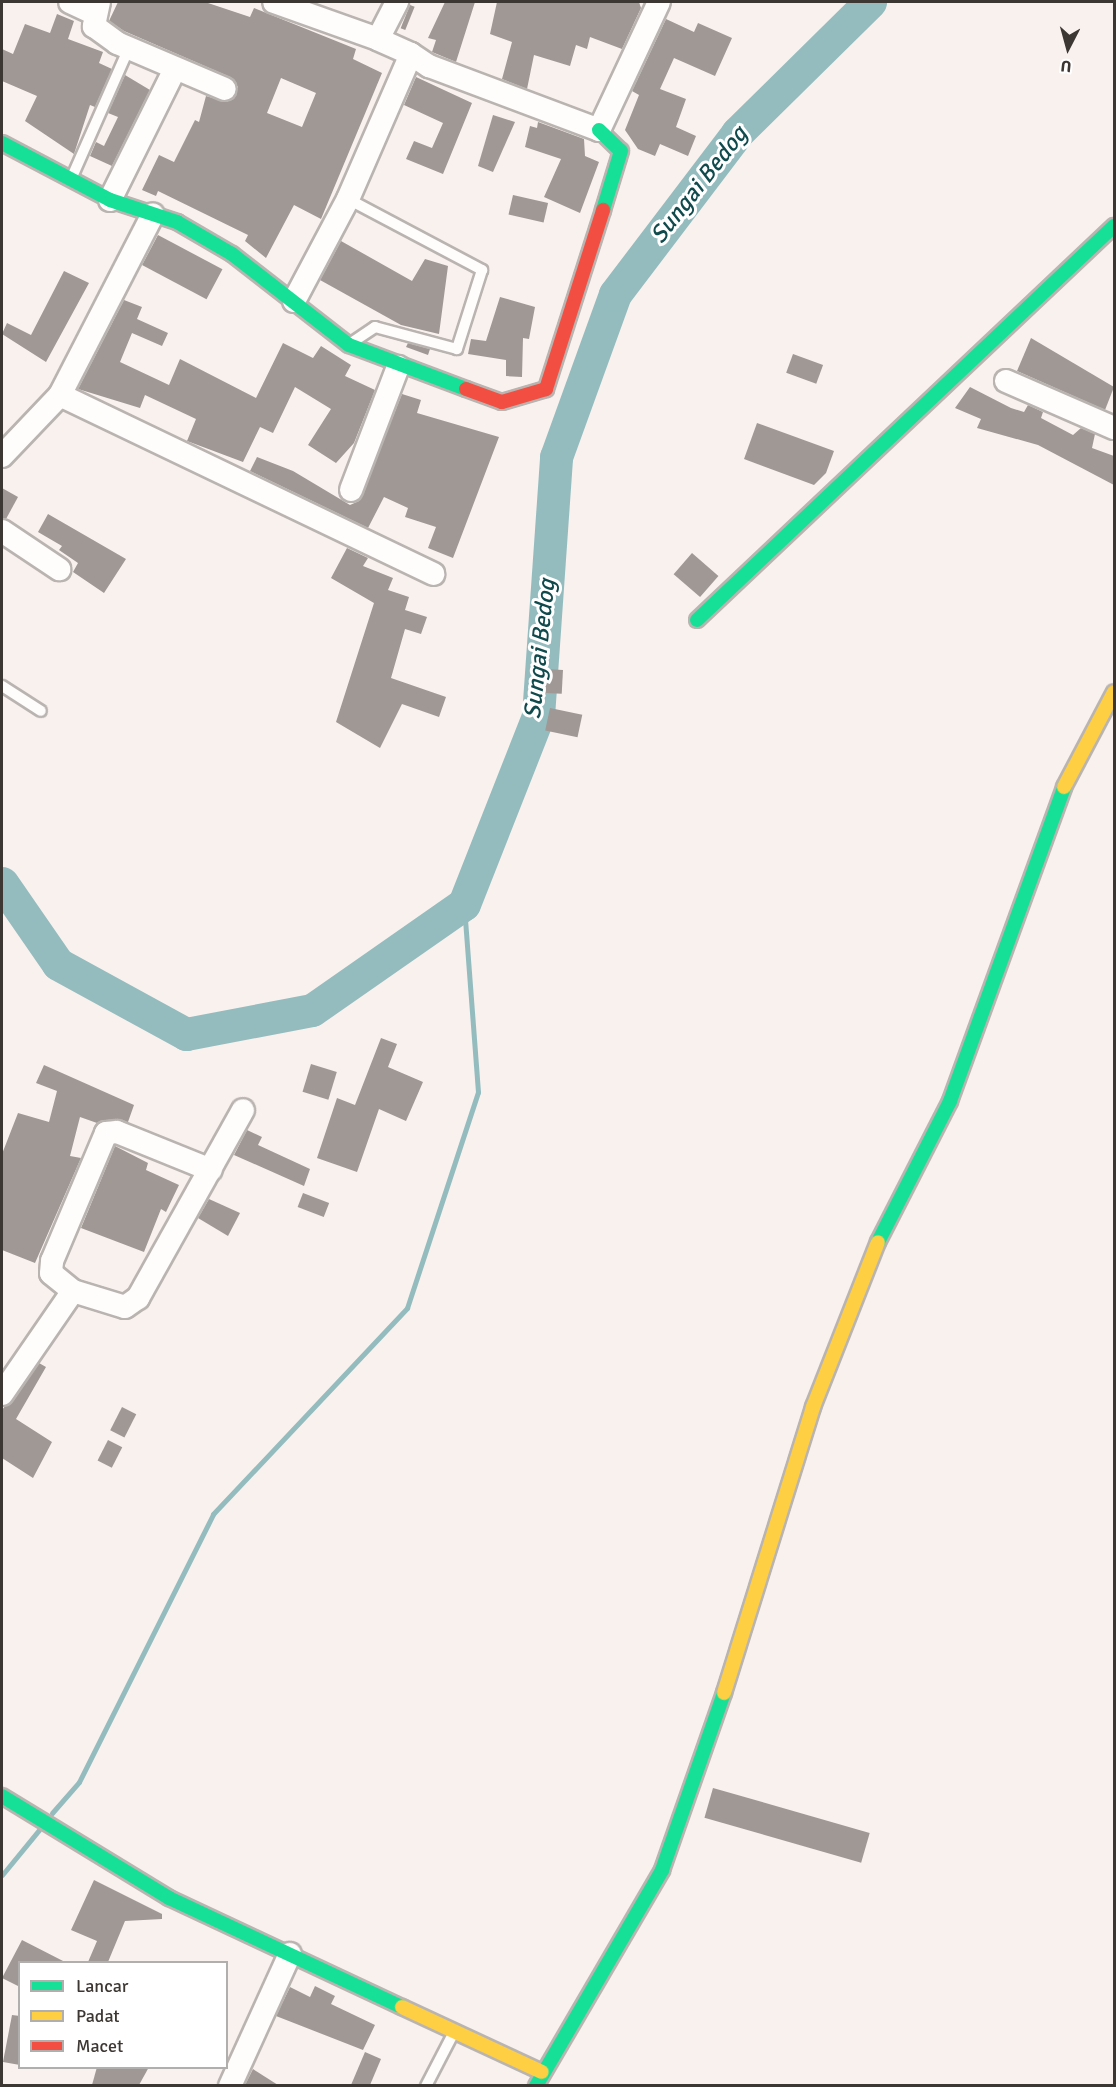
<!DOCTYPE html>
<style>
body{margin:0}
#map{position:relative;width:1116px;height:2087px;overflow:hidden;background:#f9f1ee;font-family:Signika,sans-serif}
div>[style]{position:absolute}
.stream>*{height:5px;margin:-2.5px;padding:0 2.5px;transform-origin:2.5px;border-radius:2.5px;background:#94bcbf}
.river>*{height:33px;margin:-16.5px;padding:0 16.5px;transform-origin:16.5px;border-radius:16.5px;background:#94bcbf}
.building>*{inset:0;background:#9f9895;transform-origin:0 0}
.roads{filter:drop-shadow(2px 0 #bab4b1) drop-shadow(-2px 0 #bab4b1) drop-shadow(0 2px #bab4b1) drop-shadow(0 -2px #bab4b1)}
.lane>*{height:10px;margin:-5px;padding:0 5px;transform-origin:5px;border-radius:5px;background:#fefdfc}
.street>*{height:22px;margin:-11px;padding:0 11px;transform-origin:11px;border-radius:11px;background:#fefdfc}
.fast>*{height:14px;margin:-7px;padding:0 7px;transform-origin:7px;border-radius:7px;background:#16e098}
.slow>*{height:14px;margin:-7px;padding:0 7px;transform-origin:7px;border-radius:7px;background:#ffcf43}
.jam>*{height:14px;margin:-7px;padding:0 7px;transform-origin:7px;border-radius:7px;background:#f24e42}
span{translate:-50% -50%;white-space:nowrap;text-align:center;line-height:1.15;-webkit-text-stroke:6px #fff;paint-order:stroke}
.water-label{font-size:24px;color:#114a4d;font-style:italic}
.frame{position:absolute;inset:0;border:3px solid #3d3733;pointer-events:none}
.legend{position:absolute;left:18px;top:1961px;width:210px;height:108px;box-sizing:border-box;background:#fff;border:2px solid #b1afad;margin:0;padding:8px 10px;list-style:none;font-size:18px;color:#3d3733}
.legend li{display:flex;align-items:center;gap:12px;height:30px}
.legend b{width:30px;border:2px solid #b1afad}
.north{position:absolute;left:1038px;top:18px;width:60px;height:60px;-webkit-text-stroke:4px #fff;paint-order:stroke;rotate:186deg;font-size:16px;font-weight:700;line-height:24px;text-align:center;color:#3d3733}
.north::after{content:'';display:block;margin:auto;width:21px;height:27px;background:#3d3733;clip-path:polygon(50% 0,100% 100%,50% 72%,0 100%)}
</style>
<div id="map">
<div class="stream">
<i style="left:52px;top:1813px;width:41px;rotate:-48.9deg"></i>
<i style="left:79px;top:1782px;width:300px;rotate:-63.4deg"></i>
<i style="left:213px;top:1514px;width:283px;rotate:-46.7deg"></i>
<i style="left:407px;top:1308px;width:227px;rotate:-71.8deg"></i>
<i style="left:478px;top:1092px;width:189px;rotate:-94.3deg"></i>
<i style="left:2px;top:1875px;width:58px;rotate:-50.6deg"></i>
</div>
<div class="river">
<i style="left:2px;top:883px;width:98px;rotate:55.3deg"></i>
<i style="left:58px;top:964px;width:146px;rotate:28.7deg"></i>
<i style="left:186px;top:1034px;width:128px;rotate:-10.8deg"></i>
<i style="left:312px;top:1010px;width:185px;rotate:-34.9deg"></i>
<i style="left:464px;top:904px;width:202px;rotate:-68.5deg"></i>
<i style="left:538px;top:716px;width:260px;rotate:-86deg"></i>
<i style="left:556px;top:457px;width:173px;rotate:-70.1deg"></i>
<i style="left:615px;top:294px;width:202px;rotate:-52.8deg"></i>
<i style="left:737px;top:133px;width:187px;rotate:-44.6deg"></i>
</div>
<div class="building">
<i style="clip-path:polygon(evenodd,118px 2px,205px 2px,250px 17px,254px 8px,356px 49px,353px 59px,382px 73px,321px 219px,294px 205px,266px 258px,245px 241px,248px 235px,158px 191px,156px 196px,142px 190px,159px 155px,174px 162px,195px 120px,199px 122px,206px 96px,227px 102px,238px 87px,230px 77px,124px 31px,109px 21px,118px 2px,281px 78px,316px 93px,302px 127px,267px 113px,281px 78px)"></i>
<i style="clip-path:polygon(445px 2px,475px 2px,456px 62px,432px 52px,436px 40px,428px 38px)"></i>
<i style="clip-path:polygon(497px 2px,639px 2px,641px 8px,622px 49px,590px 37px,587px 49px,576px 45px,570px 66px,534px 55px,527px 89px,502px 79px,512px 42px,490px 34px)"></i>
<i style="left:410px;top:5px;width:5px;height:25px;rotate:22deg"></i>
<i style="clip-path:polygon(57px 14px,74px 21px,68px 39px,103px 52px,99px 63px,112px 69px,95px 107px,90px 105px,74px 154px,25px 121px,37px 96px,2px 81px,2px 49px,13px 54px,25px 24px,50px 33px)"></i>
<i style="clip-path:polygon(666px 19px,694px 32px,698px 23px,732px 38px,715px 76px,674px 58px,660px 89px,686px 99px,676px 127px,696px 136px,688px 156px,660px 144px,655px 156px,638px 149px,625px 130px,639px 95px,632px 91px)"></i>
<i style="clip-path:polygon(125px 75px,150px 90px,112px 166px,90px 156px,96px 142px,104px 146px,118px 117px,108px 113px)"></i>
<i style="clip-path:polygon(416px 77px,472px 103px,443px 174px,406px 159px,414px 141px,432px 148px,443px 123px,404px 105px)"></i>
<i style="clip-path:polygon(493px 115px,515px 122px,493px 172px,478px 166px)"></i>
<i style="clip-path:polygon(538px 122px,584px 139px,585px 156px,599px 162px,580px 213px,544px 197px,561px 159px,525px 147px,530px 126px,537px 128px)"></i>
<i style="left:513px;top:195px;width:36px;height:20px;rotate:13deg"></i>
<i style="left:158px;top:235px;width:73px;height:34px;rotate:28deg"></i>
<i style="clip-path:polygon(341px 241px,412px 281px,425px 259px,448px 266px,439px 334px,401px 325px,320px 280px)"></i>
<i style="clip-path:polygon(64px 271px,89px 283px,46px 362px,2px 334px,7px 323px,31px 335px)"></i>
<i style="clip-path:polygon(500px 297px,535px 307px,529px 339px,523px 338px,522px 377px,506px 376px,506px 360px,468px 354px,471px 339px,486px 341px)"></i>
<i style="clip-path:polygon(124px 300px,142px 307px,137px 319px,168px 333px,162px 346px,132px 333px,120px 362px,169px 385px,180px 359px,256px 398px,283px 343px,313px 358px,321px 346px,351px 365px,345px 376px,375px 390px,354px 443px,336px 463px,308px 445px,331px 409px,295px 387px,273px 433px,260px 427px,243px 462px,187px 441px,196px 419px,145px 395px,140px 408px,78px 389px)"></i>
<i style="clip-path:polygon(1031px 338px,1114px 387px,1105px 410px,1017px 371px)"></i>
<i style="clip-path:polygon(408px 343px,430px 349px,428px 355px,406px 347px)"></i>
<i style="left:793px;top:354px;width:32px;height:20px;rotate:20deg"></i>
<i style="clip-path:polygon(970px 387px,1011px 408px,1024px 412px,1028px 405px,1043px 412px,1041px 418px,1073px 435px,1081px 428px,1095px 434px,1092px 448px,1114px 456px,1114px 485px,1038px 445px,977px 428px,981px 419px,955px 408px)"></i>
<i style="clip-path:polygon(402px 394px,421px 400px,417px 413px,499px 437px,453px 558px,428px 548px,436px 527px,405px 517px,408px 508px,384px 497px,368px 528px,250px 471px,257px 457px,293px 471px,350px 505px,359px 501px)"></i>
<i style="clip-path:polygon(757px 423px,834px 451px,826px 473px,814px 485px,744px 459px)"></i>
<i style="clip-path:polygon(2px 488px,18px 497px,6px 519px,2px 518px)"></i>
<i style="clip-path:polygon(48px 514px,126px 559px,104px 593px,73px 572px,78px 563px,59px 550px,62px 546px,38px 532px)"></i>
<i style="clip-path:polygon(347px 548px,368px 558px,363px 566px,393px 578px,388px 590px,409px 597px,405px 610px,427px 617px,421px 634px,405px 629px,391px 678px,446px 697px,439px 717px,402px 704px,380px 748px,336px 722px,374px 603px,331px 578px)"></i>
<i style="left:692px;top:553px;width:35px;height:28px;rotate:41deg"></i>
<i style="left:546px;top:669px;width:17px;height:24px;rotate:3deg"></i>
<i style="left:550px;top:708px;width:33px;height:23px;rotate:12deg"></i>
<i style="clip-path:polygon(381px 1038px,397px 1044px,388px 1067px,423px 1082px,406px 1121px,379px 1109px,357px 1172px,317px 1158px,337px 1098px,355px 1105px)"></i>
<i style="left:311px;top:1064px;width:27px;height:29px;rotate:17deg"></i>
<i style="clip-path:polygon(44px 1065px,134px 1105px,128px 1122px,97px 1123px,80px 1117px,70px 1156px,81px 1158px,35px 1263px,2px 1250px,2px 1154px,18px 1113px,49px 1122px,57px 1091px,36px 1083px)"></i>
<i style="clip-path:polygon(247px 1130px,262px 1137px,258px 1145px,310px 1169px,304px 1186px,234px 1155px)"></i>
<i style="clip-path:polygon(115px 1146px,148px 1163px,146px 1170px,179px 1185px,166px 1212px,161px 1209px,144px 1252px,81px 1228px)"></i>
<i style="left:303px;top:1193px;width:28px;height:15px;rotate:21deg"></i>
<i style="clip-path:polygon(209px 1199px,240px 1213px,228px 1236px,198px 1218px)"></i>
<i style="clip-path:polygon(39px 1363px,46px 1367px,16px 1419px,52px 1442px,33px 1478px,2px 1458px,2px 1410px)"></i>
<i style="left:122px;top:1407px;width:16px;height:26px;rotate:27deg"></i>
<i style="left:108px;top:1440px;width:16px;height:23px;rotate:27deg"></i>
<i style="left:713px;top:1788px;width:163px;height:31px;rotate:16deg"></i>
<i style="clip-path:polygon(94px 1880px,162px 1914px,162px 1919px,125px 1921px,108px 1962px,88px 1962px,97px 1941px,71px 1930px)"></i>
<i style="clip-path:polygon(22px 1940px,65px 1962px,20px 1962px,20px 1987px,2px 1978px)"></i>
<i style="clip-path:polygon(315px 1986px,335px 1996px,331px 2004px,375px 2025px,363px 2050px,276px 2016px,290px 1987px,310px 1997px)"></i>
<i style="clip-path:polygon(12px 2015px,20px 2016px,20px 2065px,3px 2062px)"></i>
<i style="clip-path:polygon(365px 2052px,381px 2059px,370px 2085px,351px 2085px)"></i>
<i style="clip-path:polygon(97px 2067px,149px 2067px,139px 2085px,92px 2085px)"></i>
<i style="clip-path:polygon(253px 2069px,278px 2085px,245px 2085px)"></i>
</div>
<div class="roads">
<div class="lane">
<i style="left:72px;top:177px;width:141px;rotate:-66.2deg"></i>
<i style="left:348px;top:199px;width:152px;rotate:27.9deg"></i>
<i style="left:482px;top:270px;width:83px;rotate:107.6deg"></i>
<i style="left:457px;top:349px;width:85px;rotate:-165deg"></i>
<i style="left:375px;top:327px;width:29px;rotate:146deg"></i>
<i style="left:2px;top:686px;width:46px;rotate:32.7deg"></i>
<i style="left:426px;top:2086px;width:59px;rotate:-62.6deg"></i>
</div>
<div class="street">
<i style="left:70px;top:2px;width:26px;rotate:25deg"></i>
<i style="left:99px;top:2px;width:25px;rotate:102deg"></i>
<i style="left:94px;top:26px;width:29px;rotate:36deg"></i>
<i style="left:117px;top:43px;width:117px;rotate:23.1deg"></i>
<i style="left:274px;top:2px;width:110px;rotate:19.6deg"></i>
<i style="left:411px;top:54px;width:22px;rotate:34deg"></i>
<i style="left:429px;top:66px;width:182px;rotate:20.6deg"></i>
<i style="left:599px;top:130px;width:141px;rotate:-64.9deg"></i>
<i style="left:110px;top:200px;width:146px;rotate:-63.6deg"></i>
<i style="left:294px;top:301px;width:115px;rotate:-62.1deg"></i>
<i style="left:348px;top:199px;width:158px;rotate:-66.5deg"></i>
<i style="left:411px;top:54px;width:36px;rotate:-156deg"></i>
<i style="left:378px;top:39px;width:42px;rotate:-62.8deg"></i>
<i style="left:1006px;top:381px;width:118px;rotate:23.5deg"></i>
<i style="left:60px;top:395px;width:414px;rotate:25.6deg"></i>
<i style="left:2px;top:456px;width:84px;rotate:-46.4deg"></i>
<i style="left:60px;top:395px;width:203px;rotate:-62.8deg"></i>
<i style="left:351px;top:490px;width:132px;rotate:-69.1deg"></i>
<i style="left:2px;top:531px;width:69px;rotate:33.7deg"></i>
<i style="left:73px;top:1291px;width:28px;rotate:-141deg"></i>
<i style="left:51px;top:1273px;width:12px;rotate:-85deg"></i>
<i style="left:52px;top:1261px;width:139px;rotate:-67.1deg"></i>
<i style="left:106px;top:1133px;width:11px;rotate:-5deg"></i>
<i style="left:117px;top:1132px;width:101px;rotate:22deg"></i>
<i style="left:2px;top:1394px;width:125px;rotate:-55.4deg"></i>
<i style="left:73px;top:1291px;width:54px;rotate:17.1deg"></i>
<i style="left:125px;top:1307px;width:16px;rotate:-35deg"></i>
<i style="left:138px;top:1298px;width:215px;rotate:-60.8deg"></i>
<i style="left:230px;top:2086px;width:145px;rotate:-65.6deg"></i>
</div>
<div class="fast">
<i style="left:599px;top:130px;width:30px;rotate:44deg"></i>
<i style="left:621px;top:151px;width:62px;rotate:107deg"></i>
<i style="left:2px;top:143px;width:122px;rotate:27.8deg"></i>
<i style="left:110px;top:200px;width:71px;rotate:18.2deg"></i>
<i style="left:177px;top:222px;width:64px;rotate:30.2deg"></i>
<i style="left:232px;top:254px;width:148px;rotate:37.9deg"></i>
<i style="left:349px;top:345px;width:125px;rotate:20.6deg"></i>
<i style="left:697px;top:620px;width:574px;rotate:-43.38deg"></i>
<i style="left:878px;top:1242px;width:158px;rotate:-62.9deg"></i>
<i style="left:950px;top:1101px;width:334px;rotate:-70deg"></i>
<i style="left:2px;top:1796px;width:196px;rotate:31.4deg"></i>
<i style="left:169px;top:1898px;width:257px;rotate:25.1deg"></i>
<i style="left:536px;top:2086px;width:250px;rotate:-59.7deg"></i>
<i style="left:662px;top:1870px;width:188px;rotate:-70.7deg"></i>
</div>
<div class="slow">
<i style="left:1064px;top:787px;width:107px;rotate:-62.2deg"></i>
<i style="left:724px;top:1693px;width:300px;rotate:-72.7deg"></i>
<i style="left:813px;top:1407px;width:177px;rotate:-68.5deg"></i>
<i style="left:402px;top:2007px;width:154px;rotate:24.9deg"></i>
</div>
<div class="jam">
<i style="left:466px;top:389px;width:38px;rotate:20deg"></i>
<i style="left:502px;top:402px;width:46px;rotate:-16.5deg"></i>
<i style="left:546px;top:389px;width:188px;rotate:-72.3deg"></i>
</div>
</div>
<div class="water-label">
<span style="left:699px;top:185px;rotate:-52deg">Sungai Bedog</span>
<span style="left:540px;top:649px;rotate:-84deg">Sungai Bedog</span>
</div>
<div class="frame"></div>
<ul class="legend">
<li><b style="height:8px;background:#16e098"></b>Lancar</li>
<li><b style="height:8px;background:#ffcf43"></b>Padat</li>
<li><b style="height:8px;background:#f24e42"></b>Macet</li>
</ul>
<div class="north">U</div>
</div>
